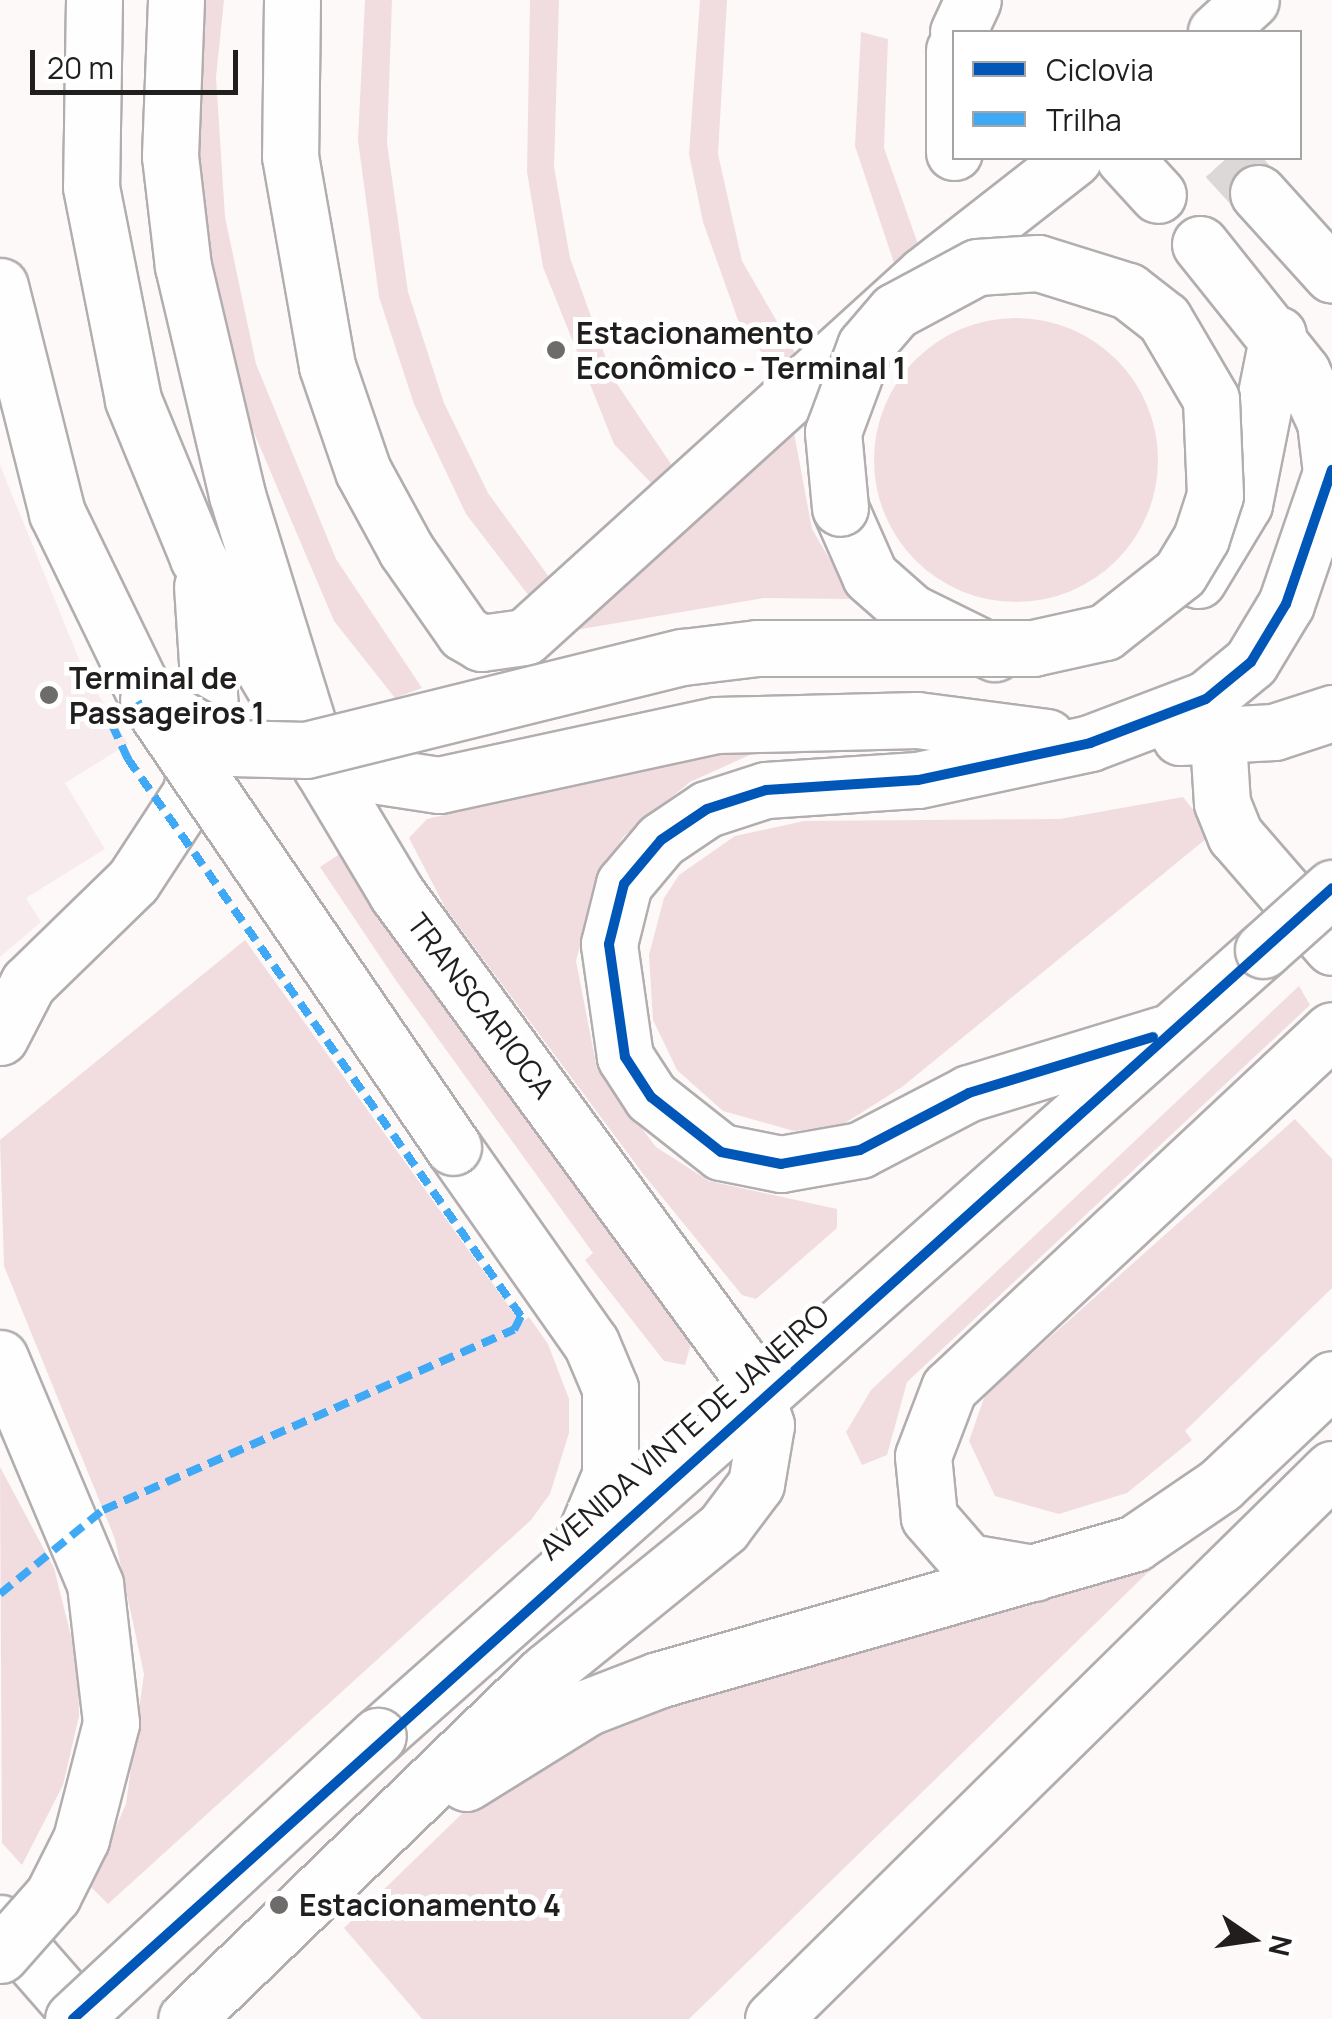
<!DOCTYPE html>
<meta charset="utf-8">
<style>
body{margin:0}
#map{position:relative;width:1332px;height:2019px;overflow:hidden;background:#fdf9f9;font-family:Manrope,sans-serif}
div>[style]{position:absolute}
.built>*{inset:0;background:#f7ebed}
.green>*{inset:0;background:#f1dde0}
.round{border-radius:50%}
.minor-tunnel>*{height:55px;margin-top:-27.5px;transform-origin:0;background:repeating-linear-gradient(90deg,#dcd8d8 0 55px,transparent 0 83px)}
.roads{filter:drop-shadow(2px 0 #b2aeaf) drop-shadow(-2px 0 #b2aeaf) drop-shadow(0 2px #b2aeaf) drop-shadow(0 -2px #b2aeaf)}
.minor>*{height:55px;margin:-27.5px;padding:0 27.5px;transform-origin:27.5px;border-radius:27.5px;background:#fffefe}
.bridges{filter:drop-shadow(2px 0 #b2aeaf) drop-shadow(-2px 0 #b2aeaf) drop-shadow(0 2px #b2aeaf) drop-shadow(0 -2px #b2aeaf)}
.minor-bridge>*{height:55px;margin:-27.5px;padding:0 27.5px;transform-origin:27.5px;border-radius:27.5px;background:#fffefe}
.quiet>*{height:8px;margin-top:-4px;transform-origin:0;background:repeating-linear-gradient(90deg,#3fa9f5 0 15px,transparent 0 23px)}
.cycleway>*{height:10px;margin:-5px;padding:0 5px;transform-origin:5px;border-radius:5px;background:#0057b8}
.dots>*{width:28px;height:28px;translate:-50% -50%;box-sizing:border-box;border:5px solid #fff;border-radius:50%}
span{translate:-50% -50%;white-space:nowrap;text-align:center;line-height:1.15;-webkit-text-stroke:10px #fff;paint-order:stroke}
.poi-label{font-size:30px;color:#211e1e;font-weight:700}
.left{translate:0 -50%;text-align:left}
.street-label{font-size:30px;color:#211e1e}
.legend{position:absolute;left:952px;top:30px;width:350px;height:130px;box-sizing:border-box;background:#fff;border:2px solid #a6a5a5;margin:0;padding:12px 18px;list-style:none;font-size:30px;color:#211e1e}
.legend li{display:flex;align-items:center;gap:20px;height:50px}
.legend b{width:50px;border:2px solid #a6a5a5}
.north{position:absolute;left:1202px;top:1889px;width:100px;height:100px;-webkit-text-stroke:8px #fff;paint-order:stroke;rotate:103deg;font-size:28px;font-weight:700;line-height:40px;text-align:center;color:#211e1e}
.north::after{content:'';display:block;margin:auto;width:35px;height:45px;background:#211e1e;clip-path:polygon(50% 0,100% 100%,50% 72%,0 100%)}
.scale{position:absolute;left:30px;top:50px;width:208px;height:45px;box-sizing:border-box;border:5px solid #211e1e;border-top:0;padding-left:12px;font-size:30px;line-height:35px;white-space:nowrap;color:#211e1e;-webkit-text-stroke:8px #fff;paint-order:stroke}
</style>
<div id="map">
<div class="built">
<i style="clip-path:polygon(0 465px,83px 669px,128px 744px,65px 783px,105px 849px,26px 898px,41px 922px,0 957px)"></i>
</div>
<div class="green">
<i style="clip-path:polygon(199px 0,224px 0,216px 77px,225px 217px,256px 364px,336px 559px,422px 688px,395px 698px,334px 621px,232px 381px,199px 204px)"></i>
<i style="clip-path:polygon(365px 0,392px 0,387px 143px,408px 292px,444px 403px,488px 493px,549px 577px,529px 596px,466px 514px,414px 404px,379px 297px,358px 140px)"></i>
<i style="clip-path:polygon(530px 0,559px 0,554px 167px,570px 258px,613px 378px,673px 467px,654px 486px,614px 444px,543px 267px,527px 172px)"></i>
<i style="clip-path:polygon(700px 0,727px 0,718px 154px,742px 261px,798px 358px,778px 375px,738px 320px,703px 222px,689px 154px)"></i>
<i style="clip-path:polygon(861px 32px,888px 39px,884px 148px,919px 247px,894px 263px,855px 146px)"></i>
<i class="round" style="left:874px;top:318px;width:284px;height:284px"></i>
<i style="clip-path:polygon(794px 433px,812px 529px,853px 599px,764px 598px,564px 632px)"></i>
<i style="clip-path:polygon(765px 748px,690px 782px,623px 837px,598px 880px,576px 961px,597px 1069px,656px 1147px,709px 1181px,837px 1209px,837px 1228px,756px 1299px,742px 1295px,644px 1175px,446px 909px,409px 838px,427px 819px,704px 753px)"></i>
<i style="clip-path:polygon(1183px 797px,1212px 834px,902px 1087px,842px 1125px,794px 1131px,723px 1111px,677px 1070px,653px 1020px,649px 955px,664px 898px,679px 875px,735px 836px,804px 821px,1060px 819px)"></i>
<i style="clip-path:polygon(341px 853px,693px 1337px,685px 1365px,664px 1361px,585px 1260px,593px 1253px,397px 982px,320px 867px)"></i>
<i style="clip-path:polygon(245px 940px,521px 1323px,529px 1317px,548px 1344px,569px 1399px,569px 1433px,550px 1494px,531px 1520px,108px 1904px,90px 1886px,126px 1804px,144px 1674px,115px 1539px,4px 1266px,0 1140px)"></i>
<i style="clip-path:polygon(1299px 986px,1310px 1005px,907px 1382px,887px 1455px,862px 1465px,846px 1432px,871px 1390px)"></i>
<i style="clip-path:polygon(1295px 1119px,1332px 1159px,1332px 1288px,1185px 1431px,1192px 1440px,1127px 1493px,1059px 1514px,995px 1496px,969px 1441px,985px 1395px)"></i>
<i style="clip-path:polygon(0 1467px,54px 1568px,78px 1664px,79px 1716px,63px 1785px,22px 1865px,2px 1843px)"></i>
<i style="clip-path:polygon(1173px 1548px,689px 2019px,422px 2019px,344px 1928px,473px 1803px,573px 1725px)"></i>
</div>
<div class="minor-tunnel">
<i style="left:1226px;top:158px;width:47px;rotate:47.6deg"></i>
</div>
<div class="roads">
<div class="minor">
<i style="left:94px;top:0;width:187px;rotate:90.9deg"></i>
<i style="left:91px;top:187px;width:217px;rotate:78.8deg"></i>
<i style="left:133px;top:400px;width:171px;rotate:67.6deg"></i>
<i style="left:198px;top:558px;width:243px;rotate:59.5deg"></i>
<i style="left:321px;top:767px;width:119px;rotate:8.7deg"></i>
<i style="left:439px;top:785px;width:283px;rotate:-12.2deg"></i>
<i style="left:716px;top:725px;width:201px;rotate:-1.4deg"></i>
<i style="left:917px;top:720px;width:131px;rotate:7.5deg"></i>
<i style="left:176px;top:0;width:156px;rotate:92.2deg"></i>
<i style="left:170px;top:156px;width:111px;rotate:83.3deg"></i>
<i style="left:183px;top:266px;width:235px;rotate:76.7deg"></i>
<i style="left:237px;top:495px;width:285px;rotate:72.8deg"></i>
<i style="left:321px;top:767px;width:148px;rotate:59.1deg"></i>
<i style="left:397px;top:894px;width:595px;rotate:53.75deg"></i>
<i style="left:749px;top:1374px;width:54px;rotate:71.6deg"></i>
<i style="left:766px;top:1425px;width:60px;rotate:99.6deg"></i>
<i style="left:756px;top:1484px;width:55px;rotate:126.9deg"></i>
<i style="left:723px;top:1528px;width:227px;rotate:140.9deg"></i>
<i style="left:547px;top:1671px;width:501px;rotate:136.05deg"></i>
<i style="left:292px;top:0;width:156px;rotate:90.7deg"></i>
<i style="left:290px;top:156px;width:213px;rotate:80deg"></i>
<i style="left:327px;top:366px;width:111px;rotate:71.1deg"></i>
<i style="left:363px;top:471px;width:90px;rotate:61.4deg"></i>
<i style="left:406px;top:550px;width:101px;rotate:55.1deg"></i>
<i style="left:464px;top:633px;width:20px;rotate:30deg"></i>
<i style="left:481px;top:643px;width:44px;rotate:-7.8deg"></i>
<i style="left:525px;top:637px;width:539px;rotate:-42.22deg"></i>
<i style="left:924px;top:275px;width:190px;rotate:-38deg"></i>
<i style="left:958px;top:32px;width:35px;rotate:-65deg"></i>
<i style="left:1216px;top:32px;width:47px;rotate:-42.4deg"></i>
<i style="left:954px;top:50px;width:102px;rotate:90deg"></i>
<i style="left:1124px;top:158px;width:50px;rotate:47.4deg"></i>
<i style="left:1258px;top:193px;width:110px;rotate:47.9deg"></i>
<i style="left:1200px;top:244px;width:164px;rotate:51.4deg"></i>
<i style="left:1302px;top:372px;width:55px;rotate:65.3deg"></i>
<i style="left:1325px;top:422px;width:50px;rotate:83.2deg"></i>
<i style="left:0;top:286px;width:234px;rotate:75.9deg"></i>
<i style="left:57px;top:513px;width:208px;rotate:64.1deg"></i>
<i style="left:840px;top:508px;width:74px;rotate:66.2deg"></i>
<i style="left:870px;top:576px;width:55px;rotate:41.3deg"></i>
<i style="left:911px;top:612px;width:93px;rotate:26.3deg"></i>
<i style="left:1198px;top:580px;width:89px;rotate:-58.8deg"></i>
<i style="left:1244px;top:504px;width:173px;rotate:-78.7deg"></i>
<i style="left:1180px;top:737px;width:94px;rotate:-3deg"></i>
<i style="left:1274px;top:732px;width:61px;rotate:-18.1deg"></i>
<i style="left:1218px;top:740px;width:63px;rotate:86.4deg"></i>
<i style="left:1222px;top:803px;width:35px;rotate:68deg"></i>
<i style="left:1235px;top:835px;width:148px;rotate:49.1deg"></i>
<i style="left:1162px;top:1034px;width:202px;rotate:163deg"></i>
<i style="left:969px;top:1093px;width:123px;rotate:152.4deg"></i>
<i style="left:860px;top:1150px;width:80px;rotate:170deg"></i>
<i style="left:781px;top:1164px;width:61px;rotate:-168.7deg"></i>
<i style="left:721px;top:1152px;width:89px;rotate:-141.8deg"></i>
<i style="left:651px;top:1097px;width:48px;rotate:-123deg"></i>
<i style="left:625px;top:1057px;width:114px;rotate:-98.1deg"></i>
<i style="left:609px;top:944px;width:62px;rotate:-76deg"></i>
<i style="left:624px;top:884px;width:57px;rotate:-49.9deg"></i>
<i style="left:661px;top:840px;width:55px;rotate:-34deg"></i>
<i style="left:707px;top:809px;width:62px;rotate:-17.9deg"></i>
<i style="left:766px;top:790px;width:152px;rotate:-3.8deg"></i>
<i style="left:918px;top:780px;width:176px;rotate:-12.1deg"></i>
<i style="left:1090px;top:743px;width:124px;rotate:-20.8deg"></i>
<i style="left:1206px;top:699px;width:58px;rotate:-39.4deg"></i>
<i style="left:1251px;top:662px;width:68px;rotate:-58.9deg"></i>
<i style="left:1286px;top:604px;width:142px;rotate:-71.1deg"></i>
<i style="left:0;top:1037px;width:61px;rotate:-62.6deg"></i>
<i style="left:28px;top:983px;width:146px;rotate:-44.2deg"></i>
<i style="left:133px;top:881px;width:104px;rotate:-56.8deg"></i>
<i style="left:190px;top:794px;width:87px;rotate:-76.8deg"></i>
<i style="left:210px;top:709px;width:123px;rotate:-93.7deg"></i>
<i style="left:453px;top:1147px;width:240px;rotate:54.9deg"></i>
<i style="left:591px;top:1343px;width:49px;rotate:67.1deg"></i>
<i style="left:610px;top:1388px;width:87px;rotate:90deg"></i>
<i style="left:610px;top:1475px;width:83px;rotate:112.6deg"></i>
<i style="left:1034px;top:1573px;width:67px;rotate:-170.5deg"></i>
<i style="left:968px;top:1562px;width:60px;rotate:-130.9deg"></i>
<i style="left:929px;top:1517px;width:61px;rotate:-95.6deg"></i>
<i style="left:923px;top:1456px;width:73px;rotate:-69.1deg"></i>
<i style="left:949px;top:1388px;width:524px;rotate:-43.07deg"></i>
<i style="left:378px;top:1736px;width:1184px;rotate:-41.61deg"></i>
<i style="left:466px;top:1783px;width:144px;rotate:-31.9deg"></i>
<i style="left:588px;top:1707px;width:75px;rotate:-21.1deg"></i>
<i style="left:658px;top:1680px;width:496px;rotate:-16deg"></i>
<i style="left:1135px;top:1543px;width:103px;rotate:-34.3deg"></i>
<i style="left:1220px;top:1485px;width:154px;rotate:-43.4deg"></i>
<i style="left:0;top:1923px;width:128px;rotate:48.8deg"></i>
<i style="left:773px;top:2019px;width:784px;rotate:-44.54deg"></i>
</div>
</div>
<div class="bridges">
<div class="minor-bridge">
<i style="left:148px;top:700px;width:97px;rotate:29.7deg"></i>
<i style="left:232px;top:748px;width:74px;rotate:1.5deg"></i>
<i style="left:306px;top:750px;width:388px;rotate:-13.9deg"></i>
<i style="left:683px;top:657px;width:75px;rotate:-6.9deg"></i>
<i style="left:757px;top:648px;width:276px"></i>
<i style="left:1033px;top:648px;width:74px;rotate:-12.5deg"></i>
<i style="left:1105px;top:632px;width:95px;rotate:-38.2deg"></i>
<i style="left:1180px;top:573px;width:41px;rotate:-59deg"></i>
<i style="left:1201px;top:538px;width:45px;rotate:-72deg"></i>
<i style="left:1215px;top:495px;width:96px;rotate:-92.4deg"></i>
<i style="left:1211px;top:399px;width:93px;rotate:-120.4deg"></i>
<i style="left:1164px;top:319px;width:46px;rotate:-142.1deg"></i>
<i style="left:1128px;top:291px;width:94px;rotate:-162.7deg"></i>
<i style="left:1038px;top:263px;width:61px;rotate:176.2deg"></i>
<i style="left:977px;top:267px;width:93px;rotate:151.8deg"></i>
<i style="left:895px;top:311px;width:46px;rotate:130.6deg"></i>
<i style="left:865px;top:346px;width:92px;rotate:110.4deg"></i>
<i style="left:833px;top:432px;width:76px;rotate:84.7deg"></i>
<i style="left:158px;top:715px;width:523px;rotate:55.67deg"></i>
<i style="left:1263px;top:950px;width:93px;rotate:-41.9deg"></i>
<i style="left:0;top:1358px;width:245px;rotate:67.2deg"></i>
<i style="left:95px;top:1584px;width:140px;rotate:83.4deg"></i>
<i style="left:111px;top:1723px;width:120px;rotate:104.5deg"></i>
<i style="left:81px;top:1839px;width:63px;rotate:116.6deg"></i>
<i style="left:53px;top:1895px;width:80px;rotate:131.5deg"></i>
<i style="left:73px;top:2019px;width:416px;rotate:-42.9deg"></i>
</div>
</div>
<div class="quiet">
<i style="left:0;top:1594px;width:133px;rotate:-39.2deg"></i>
<i style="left:103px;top:1510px;width:449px;rotate:-23.7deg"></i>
<i style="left:514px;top:1330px;width:16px;rotate:-63deg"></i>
<i style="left:521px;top:1316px;width:682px;rotate:-125.21deg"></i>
<i style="left:128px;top:759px;width:40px;rotate:-115deg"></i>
<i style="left:111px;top:723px;width:44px;rotate:-31.9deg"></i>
</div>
<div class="cycleway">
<i style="left:1153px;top:1037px;width:192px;rotate:163.1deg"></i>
<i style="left:969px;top:1093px;width:123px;rotate:152.4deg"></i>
<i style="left:860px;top:1150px;width:80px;rotate:170deg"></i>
<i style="left:781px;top:1164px;width:61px;rotate:-168.7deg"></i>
<i style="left:721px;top:1152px;width:89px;rotate:-141.8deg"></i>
<i style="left:651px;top:1097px;width:48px;rotate:-123deg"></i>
<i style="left:625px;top:1057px;width:114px;rotate:-98.1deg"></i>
<i style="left:609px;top:944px;width:62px;rotate:-76deg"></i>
<i style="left:624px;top:884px;width:57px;rotate:-49.9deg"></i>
<i style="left:661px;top:840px;width:55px;rotate:-34deg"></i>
<i style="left:707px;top:809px;width:62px;rotate:-17.9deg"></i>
<i style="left:766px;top:790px;width:152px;rotate:-3.8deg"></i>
<i style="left:918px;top:780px;width:176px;rotate:-12.1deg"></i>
<i style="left:1090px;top:743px;width:124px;rotate:-20.8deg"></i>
<i style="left:1206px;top:699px;width:58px;rotate:-39.4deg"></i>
<i style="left:1251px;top:662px;width:68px;rotate:-58.9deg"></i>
<i style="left:1286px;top:604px;width:142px;rotate:-71.1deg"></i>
<i style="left:73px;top:2019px;width:1692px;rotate:-41.93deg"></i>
</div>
<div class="dots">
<i style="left:556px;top:350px;background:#6e6b6b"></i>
<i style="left:49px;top:695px;background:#6e6b6b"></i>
<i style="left:279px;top:1905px;background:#6e6b6b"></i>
</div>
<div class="poi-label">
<span class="left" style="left:576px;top:350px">Estacionamento<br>Econômico - Terminal 1</span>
<span class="left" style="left:69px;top:695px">Terminal de<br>Passageiros 1</span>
<span class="left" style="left:299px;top:1905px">Estacionamento 4</span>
</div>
<div class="street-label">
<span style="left:481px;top:1006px;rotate:53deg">TRANSCARIOCA</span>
<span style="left:684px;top:1432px;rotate:-41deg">AVENIDA VINTE DE JANEIRO</span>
</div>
<ul class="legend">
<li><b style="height:12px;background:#0057b8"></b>Ciclovia</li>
<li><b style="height:12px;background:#3fa9f5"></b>Trilha</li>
</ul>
<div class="north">N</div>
<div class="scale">20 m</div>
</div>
